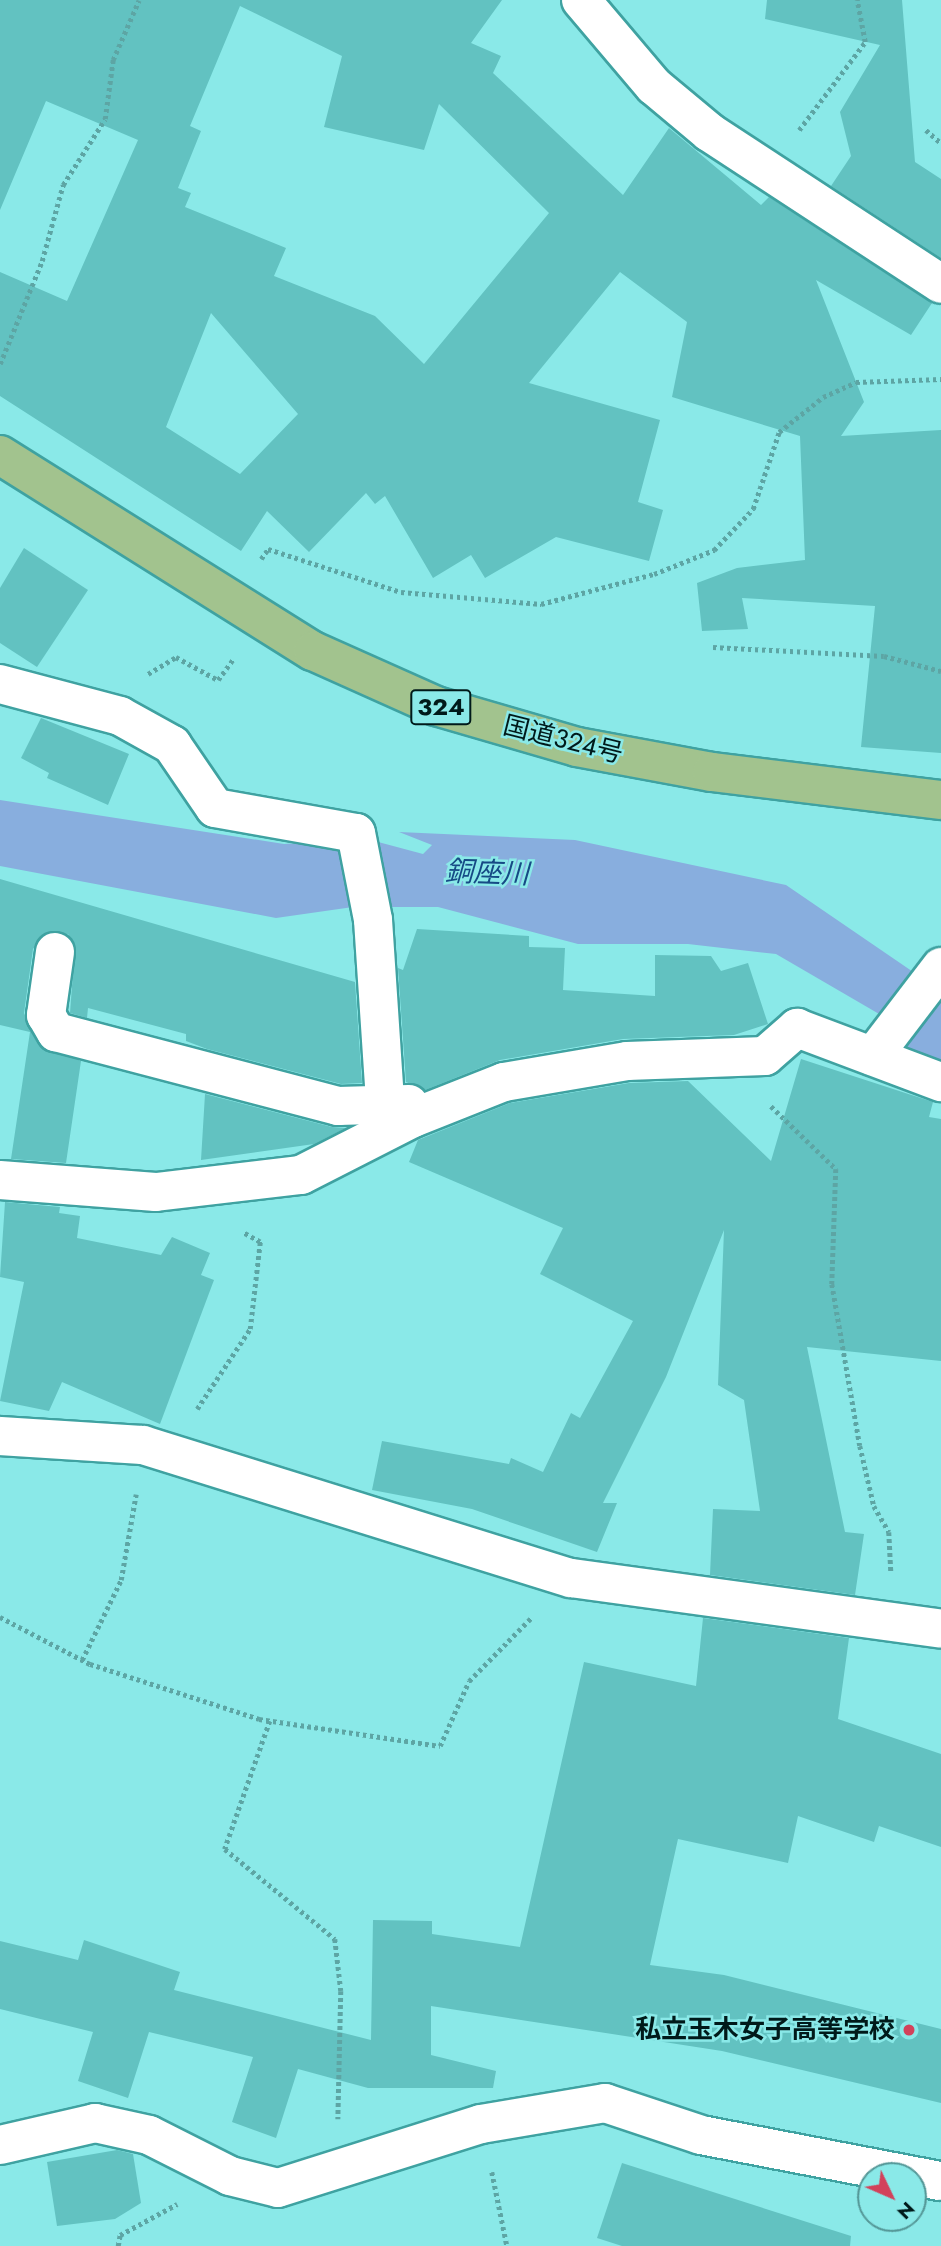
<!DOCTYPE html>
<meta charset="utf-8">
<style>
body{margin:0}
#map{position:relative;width:941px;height:2246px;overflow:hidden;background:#8ae9e8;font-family:Jost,"Noto Sans JP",sans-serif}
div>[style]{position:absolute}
.water>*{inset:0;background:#88aede}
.building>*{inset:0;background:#62c2c1}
.path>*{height:4.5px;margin-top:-2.25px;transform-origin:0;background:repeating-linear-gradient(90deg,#5da5a4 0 3.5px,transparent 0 7px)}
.roads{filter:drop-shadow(2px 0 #3fa2a1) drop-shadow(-2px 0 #3fa2a1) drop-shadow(0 2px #3fa2a1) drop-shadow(0 -2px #3fa2a1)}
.minor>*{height:38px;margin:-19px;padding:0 19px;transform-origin:19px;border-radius:19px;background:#fff}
.trunk>*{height:38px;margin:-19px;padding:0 19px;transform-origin:19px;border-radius:19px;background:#a2c38e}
.dots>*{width:19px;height:19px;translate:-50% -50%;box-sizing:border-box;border:4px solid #8ae9e8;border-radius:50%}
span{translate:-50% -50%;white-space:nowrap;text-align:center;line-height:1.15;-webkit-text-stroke:5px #8ae9e8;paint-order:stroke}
.shield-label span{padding:2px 5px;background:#8ae9e8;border:2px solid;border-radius:5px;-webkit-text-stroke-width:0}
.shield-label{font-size:24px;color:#001a1a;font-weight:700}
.street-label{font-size:26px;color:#001a1a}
.poi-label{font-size:26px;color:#001a1a;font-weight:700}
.right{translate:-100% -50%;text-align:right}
.water-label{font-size:28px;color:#164a85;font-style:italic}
.north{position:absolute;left:857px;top:2162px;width:70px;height:70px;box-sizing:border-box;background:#8ae9e8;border:2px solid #539696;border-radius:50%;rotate:134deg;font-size:19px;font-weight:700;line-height:28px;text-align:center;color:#001a1a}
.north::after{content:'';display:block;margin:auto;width:24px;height:32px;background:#d2425b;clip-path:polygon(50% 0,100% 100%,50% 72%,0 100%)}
</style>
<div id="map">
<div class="water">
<i style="clip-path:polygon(0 800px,284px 844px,367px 839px,423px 854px,432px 845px,399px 832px,575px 840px,786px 885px,941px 991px,941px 1068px,900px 1052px,886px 1018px,776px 954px,688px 944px,578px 944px,438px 907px,353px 907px,276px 918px,0 866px)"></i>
</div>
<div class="building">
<i style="clip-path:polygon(evenodd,0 0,502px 0,471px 43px,501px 56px,493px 73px,623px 195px,669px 128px,761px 205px,769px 197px,932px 303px,911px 335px,816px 280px,864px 402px,841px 436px,941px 430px,941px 753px,861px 747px,875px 606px,742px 598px,748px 629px,702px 631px,697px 583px,737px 568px,805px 560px,800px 436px,672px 397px,687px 322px,620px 272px,529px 383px,660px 420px,638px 502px,663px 510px,649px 561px,556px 537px,485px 578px,471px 555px,433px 578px,385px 496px,375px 504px,366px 493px,309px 552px,267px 511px,241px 551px,0 396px,0 272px,67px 301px,138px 140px,46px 101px,0 210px,0 0,240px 6px,342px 56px,324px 127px,424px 150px,439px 104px,549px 213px,424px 364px,375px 316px,274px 276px,286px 248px,185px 207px,191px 193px,178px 188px,201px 131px,190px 126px,240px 6px,0 0,211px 313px,298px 414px,240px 474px,166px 427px,211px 313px)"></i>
<i style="clip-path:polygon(767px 0,902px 0,915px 162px,941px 179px,941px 258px,831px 186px,851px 156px,840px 112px,880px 45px,765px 19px)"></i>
<i style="clip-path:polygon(24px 548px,88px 590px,37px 667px,0 643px,0 588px)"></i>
<i style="clip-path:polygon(41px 718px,129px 754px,108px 805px,47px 778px,49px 773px,21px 758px)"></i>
<i style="clip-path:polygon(0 879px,355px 982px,362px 1083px,341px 1084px,207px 1049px,186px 1041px,186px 1034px,88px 1008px,87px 1018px,70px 1013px,75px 945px,68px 934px,48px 932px,33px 949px,24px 1013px,38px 1044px,81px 1061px,66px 1163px,11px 1159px,30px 1032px,0 1025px)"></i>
<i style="clip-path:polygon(417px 929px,529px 936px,529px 947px,565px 948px,563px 990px,655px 996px,655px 955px,711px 956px,721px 971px,748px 963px,768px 1024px,734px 1035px,623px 1039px,500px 1060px,425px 1090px,406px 1082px,398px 968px,403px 970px)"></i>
<i style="clip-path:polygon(801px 1059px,933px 1102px,929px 1117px,941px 1119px,941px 1361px,807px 1347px,845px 1532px,864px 1534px,855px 1595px,710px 1575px,713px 1509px,760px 1511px,744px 1400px,718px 1385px,724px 1230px,666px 1377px,603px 1503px,617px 1503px,597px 1552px,472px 1509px,372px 1490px,382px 1441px,509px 1464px,511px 1458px,543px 1472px,571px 1413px,580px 1418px,633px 1321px,540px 1274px,563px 1228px,409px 1162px,418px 1140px,510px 1103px,629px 1083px,688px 1081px,771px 1161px)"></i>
<i style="clip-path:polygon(205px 1094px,332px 1127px,346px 1128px,314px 1144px,201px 1160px)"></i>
<i style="clip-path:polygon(5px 1202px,60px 1207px,59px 1213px,80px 1216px,77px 1238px,161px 1255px,172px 1237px,210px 1253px,201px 1275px,214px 1280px,160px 1424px,62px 1382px,49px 1411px,0 1401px,24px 1282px,0 1277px)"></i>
<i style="clip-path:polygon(703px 1618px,849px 1638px,838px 1719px,941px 1754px,941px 1847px,879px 1826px,874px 1842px,798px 1816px,788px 1863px,678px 1839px,650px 1965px,724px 1975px,941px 2029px,941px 2103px,722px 2051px,431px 2006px,431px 2055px,496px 2071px,493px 2088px,368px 2088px,298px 2069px,276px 2138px,232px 2122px,253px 2057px,149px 2032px,128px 2098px,78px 2081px,93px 2032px,0 2009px,0 1941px,78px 1960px,84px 1940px,180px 1972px,174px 1990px,371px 2040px,373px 1920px,432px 1921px,432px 1934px,520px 1947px,584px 1662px,696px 1686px)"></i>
<i style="clip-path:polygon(117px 2150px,133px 2154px,141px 2203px,115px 2219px,57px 2226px,47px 2162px)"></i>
<i style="clip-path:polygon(622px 2163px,851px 2236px,850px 2246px,622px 2246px,597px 2238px)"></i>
</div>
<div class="path">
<i style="left:799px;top:130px;width:110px;rotate:-53.1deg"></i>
<i style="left:865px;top:42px;width:43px;rotate:-100.8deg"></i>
<i style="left:926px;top:130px;width:20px;rotate:41deg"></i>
<i style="left:0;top:364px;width:111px;rotate:-67.8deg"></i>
<i style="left:42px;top:261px;width:79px;rotate:-74.6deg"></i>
<i style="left:63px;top:185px;width:78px;rotate:-57.5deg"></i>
<i style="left:105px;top:119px;width:60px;rotate:-82.3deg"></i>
<i style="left:113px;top:60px;width:65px;rotate:-66.6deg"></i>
<i style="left:261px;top:559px;width:12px;rotate:-55deg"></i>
<i style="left:268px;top:549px;width:140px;rotate:17.9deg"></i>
<i style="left:401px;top:592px;width:141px;rotate:4.9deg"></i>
<i style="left:541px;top:604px;width:117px;rotate:-14.9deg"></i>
<i style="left:654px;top:574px;width:65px;rotate:-21.8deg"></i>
<i style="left:714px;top:550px;width:57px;rotate:-46.4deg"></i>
<i style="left:753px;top:509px;width:81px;rotate:-71.3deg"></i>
<i style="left:779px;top:432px;width:56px;rotate:-38.5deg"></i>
<i style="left:823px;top:397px;width:36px;rotate:-24deg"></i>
<i style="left:856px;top:382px;width:85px;rotate:-2deg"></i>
<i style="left:713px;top:647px;width:171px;rotate:3deg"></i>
<i style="left:884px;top:656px;width:59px;rotate:14.7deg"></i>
<i style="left:148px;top:674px;width:33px;rotate:-31deg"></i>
<i style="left:176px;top:657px;width:48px;rotate:28.7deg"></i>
<i style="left:218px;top:680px;width:26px;rotate:-54deg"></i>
<i style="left:771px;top:1106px;width:91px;rotate:44.1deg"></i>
<i style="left:836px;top:1169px;width:115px;rotate:92deg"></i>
<i style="left:832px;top:1284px;width:164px;rotate:80.2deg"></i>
<i style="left:860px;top:1446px;width:62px;rotate:76.9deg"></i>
<i style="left:874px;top:1506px;width:30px;rotate:60deg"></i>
<i style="left:889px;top:1532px;width:40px;rotate:87.1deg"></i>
<i style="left:197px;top:1409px;width:96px;rotate:-56.5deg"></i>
<i style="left:250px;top:1329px;width:88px;rotate:-83.4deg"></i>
<i style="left:260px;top:1242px;width:18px;rotate:-151deg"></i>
<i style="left:0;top:1617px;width:102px;rotate:27.6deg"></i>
<i style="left:90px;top:1664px;width:178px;rotate:18deg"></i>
<i style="left:259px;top:1719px;width:183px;rotate:8.5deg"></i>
<i style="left:440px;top:1746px;width:71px;rotate:-66deg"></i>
<i style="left:469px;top:1681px;width:88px;rotate:-45.5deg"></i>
<i style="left:82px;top:1660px;width:89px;rotate:-64deg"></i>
<i style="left:121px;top:1580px;width:87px;rotate:-80.1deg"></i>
<i style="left:270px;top:1721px;width:136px;rotate:109.4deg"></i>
<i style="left:225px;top:1849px;width:142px;rotate:39.3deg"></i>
<i style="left:335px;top:1939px;width:52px;rotate:83.4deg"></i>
<i style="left:341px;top:1991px;width:128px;rotate:91.3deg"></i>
<i style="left:492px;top:2172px;width:76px;rotate:78.5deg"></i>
<i style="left:118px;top:2246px;width:11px;rotate:-80deg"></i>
<i style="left:120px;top:2235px;width:65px;rotate:-28.5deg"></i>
</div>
<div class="roads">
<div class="minor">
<i style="left:581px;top:0;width:113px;rotate:49.7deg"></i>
<i style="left:654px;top:86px;width:72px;rotate:39.9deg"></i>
<i style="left:709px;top:132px;width:277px;rotate:33.2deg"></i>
<i style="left:0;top:684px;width:124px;rotate:14.9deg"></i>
<i style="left:120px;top:716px;width:60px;rotate:29.1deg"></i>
<i style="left:172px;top:745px;width:76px;rotate:55.7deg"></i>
<i style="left:215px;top:808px;width:143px;rotate:10.1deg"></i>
<i style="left:356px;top:833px;width:89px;rotate:78.9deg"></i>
<i style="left:373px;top:920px;width:183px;rotate:86.2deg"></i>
<i style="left:55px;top:952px;width:64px;rotate:98.1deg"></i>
<i style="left:46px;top:1015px;width:20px;rotate:60deg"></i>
<i style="left:56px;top:1032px;width:292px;rotate:14.7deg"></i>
<i style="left:338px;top:1106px;width:71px;rotate:-1.6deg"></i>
<i style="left:873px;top:1056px;width:112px;rotate:-52.6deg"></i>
<i style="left:0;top:1180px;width:156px;rotate:4.4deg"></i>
<i style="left:156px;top:1192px;width:146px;rotate:-6.7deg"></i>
<i style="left:301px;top:1175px;width:126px;rotate:-27deg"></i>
<i style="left:413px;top:1118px;width:98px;rotate:-21.6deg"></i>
<i style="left:504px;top:1082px;width:125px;rotate:-9.7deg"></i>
<i style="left:627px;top:1061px;width:138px;rotate:-2.1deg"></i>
<i style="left:765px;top:1056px;width:43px;rotate:-41.2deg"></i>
<i style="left:797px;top:1028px;width:154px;rotate:20.6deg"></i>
<i style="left:0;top:1436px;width:143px;rotate:3.6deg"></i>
<i style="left:143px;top:1445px;width:448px;rotate:17.3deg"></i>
<i style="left:571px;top:1578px;width:373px;rotate:7.8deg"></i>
<i style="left:0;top:2145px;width:98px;rotate:-13deg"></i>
<i style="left:95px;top:2123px;width:55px;rotate:12.5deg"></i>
<i style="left:149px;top:2135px;width:91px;rotate:26.8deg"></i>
<i style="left:230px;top:2176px;width:49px;rotate:14deg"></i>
<i style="left:278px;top:2188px;width:213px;rotate:-17.5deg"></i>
<i style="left:481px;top:2124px;width:126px;rotate:-9.6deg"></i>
<i style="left:605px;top:2103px;width:101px;rotate:18.4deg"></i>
<i style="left:701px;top:2135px;width:244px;rotate:10.9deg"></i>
</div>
<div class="trunk">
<i style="left:0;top:455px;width:369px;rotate:32.1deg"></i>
<i style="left:313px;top:651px;width:135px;rotate:24.1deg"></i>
<i style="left:436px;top:706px;width:147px;rotate:16.2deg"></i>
<i style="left:577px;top:747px;width:137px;rotate:10.5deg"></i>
<i style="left:712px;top:772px;width:231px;rotate:7deg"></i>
</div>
</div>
<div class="dots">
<i style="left:909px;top:2030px;background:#d2425b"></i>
</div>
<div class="shield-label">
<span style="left:441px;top:707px">324</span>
</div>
<div class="street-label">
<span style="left:563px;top:740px;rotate:14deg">国道324号</span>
</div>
<div class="poi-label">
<span class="right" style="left:895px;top:2030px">私立玉木女子高等学校</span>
</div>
<div class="water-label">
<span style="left:487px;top:873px;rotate:2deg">銅座川</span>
</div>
<div class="north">N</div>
</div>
